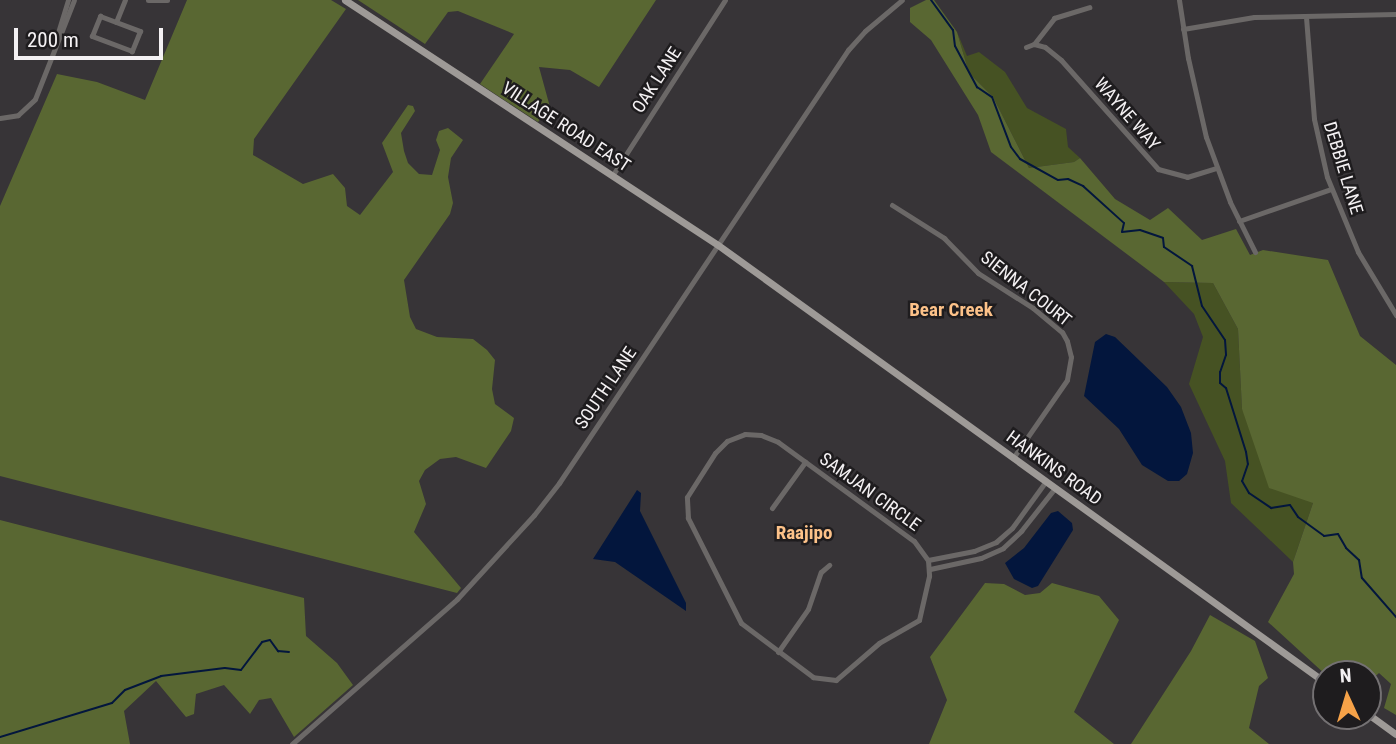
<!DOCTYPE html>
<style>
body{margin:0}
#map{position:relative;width:1396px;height:744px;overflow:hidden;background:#373437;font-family:"Roboto Condensed",sans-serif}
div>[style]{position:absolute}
.green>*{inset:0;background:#465223}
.forest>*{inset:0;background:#596732}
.water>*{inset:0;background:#03163d}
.stream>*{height:2px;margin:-1px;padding:0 1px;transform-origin:1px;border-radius:1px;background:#03163d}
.minor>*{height:5px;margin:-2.5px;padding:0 2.5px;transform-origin:2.5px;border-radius:2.5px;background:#6b6867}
.major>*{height:7px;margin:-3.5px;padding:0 3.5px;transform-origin:3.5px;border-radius:3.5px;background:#9e9a97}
span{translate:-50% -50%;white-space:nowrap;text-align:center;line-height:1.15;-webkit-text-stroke:5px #1e1c1e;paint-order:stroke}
.street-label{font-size:18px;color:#f4f1f3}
.neighbourhood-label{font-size:19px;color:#fdc289;font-weight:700}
.north{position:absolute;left:1312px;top:660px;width:70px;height:70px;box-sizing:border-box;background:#1e1c1e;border:2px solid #747173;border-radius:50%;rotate:356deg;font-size:19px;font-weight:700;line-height:28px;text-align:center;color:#f4f1f3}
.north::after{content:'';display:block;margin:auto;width:24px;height:32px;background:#f6a248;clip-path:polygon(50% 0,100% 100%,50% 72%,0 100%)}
.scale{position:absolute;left:14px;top:28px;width:149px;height:32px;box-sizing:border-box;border:4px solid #f4f1f3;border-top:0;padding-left:9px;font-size:21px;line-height:24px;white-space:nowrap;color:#f4f1f3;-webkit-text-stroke:5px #1e1c1e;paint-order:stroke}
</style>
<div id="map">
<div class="green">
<i style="clip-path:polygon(957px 32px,967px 56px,979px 52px,1005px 72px,1027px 108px,1066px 129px,1068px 147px,1080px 158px,1074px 162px,1029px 168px,993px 97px,969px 73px)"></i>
<i style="clip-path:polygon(1164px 282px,1213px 283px,1238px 329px,1242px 409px,1313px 503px,1293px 562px,1231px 503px,1225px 461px,1189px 384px,1203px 337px,1194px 314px)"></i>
</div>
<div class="forest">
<i style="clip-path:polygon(187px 0,331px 0,346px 9px,254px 139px,253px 155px,303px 184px,333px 174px,345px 188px,347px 206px,360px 215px,393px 172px,382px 143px,408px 105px,413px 106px,415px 111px,401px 133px,404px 151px,408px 163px,419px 174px,432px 175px,440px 150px,436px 140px,439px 131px,448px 128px,463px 140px,451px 158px,448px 177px,453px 203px,450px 214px,404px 280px,410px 317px,416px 329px,437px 337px,473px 339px,487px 350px,495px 360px,492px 389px,495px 404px,514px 418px,511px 431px,486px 468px,456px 457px,440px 459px,425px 470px,419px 481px,426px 504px,414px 532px,461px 588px,457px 593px,0 476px,0 206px,57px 74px,97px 82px,145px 100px)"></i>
<i style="clip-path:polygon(358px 0,656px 0,599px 87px,570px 70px,539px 67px,550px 107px,538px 122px,480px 84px,514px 34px,458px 11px,448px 12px,425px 44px)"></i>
<i style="clip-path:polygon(926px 0,934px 0,957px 32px,969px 73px,993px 97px,1029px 168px,1074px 162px,1080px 158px,1115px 199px,1150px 220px,1168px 208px,1202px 240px,1236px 229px,1250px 255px,1263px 250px,1328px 260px,1360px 336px,1396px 365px,1396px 715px,1384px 708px,1391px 684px,1379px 673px,1368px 683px,1368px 674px,1326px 675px,1268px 622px,1294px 574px,1293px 562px,1313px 503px,1269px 488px,1242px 409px,1238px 329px,1213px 283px,1164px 282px,991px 152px,978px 115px,931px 40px,910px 22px,910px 8px)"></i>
<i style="clip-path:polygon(0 520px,304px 598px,306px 636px,337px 663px,353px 685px,294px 737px,271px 698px,259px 700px,250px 714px,224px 685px,196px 694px,194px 714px,186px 717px,156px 681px,124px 711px,130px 744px,0 744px)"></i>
<i style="clip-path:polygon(985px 583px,1004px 584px,1025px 595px,1040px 593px,1052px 583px,1099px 596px,1119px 620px,1074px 712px,1114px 744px,929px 744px,947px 700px,930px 657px)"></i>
<i style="clip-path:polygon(1210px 615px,1255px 641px,1268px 678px,1259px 686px,1249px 728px,1269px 744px,1131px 744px,1191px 651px)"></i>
</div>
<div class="water">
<i style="clip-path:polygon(1106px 334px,1115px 337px,1167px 387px,1181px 407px,1191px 433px,1193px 453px,1187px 474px,1179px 481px,1168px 481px,1142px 465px,1119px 429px,1084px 396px,1095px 342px)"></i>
<i style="clip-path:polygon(637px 490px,641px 493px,640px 511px,686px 603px,686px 611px,615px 562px,593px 559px)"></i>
<i style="clip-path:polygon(1058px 511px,1072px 523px,1073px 530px,1038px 586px,1032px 588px,1014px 579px,1005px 563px,1024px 548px,1051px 513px)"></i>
</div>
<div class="stream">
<i style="left:931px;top:0;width:37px;rotate:54deg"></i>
<i style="left:953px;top:30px;width:16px;rotate:83deg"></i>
<i style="left:955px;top:46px;width:47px;rotate:61.8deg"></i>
<i style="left:977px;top:87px;width:18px;rotate:34deg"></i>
<i style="left:992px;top:97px;width:53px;rotate:69.2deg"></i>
<i style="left:1011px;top:147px;width:15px;rotate:53deg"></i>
<i style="left:1020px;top:159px;width:43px;rotate:28.9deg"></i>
<i style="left:1058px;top:180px;width:10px;rotate:-6deg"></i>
<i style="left:1068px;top:179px;width:17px;rotate:25deg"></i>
<i style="left:1083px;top:186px;width:55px;rotate:42.1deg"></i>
<i style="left:1124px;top:223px;width:9px;rotate:103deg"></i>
<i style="left:1122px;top:232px;width:18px;rotate:-6deg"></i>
<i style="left:1140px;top:230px;width:24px;rotate:19deg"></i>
<i style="left:1163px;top:238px;width:9px;rotate:84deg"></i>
<i style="left:1164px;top:247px;width:34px;rotate:34deg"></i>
<i style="left:1192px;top:266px;width:41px;rotate:76deg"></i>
<i style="left:1202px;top:306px;width:41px;rotate:55.9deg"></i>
<i style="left:1225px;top:340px;width:15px;rotate:86deg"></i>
<i style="left:1226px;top:355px;width:18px;rotate:109deg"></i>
<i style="left:1220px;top:372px;width:11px;rotate:90deg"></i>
<i style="left:1220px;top:383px;width:8px;rotate:40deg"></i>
<i style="left:1226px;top:388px;width:67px;rotate:72.6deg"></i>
<i style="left:1246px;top:452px;width:12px;rotate:81deg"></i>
<i style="left:1248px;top:464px;width:18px;rotate:109deg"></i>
<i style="left:1242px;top:481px;width:14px;rotate:60deg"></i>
<i style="left:1249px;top:493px;width:27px;rotate:34deg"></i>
<i style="left:1271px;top:508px;width:19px;rotate:-9deg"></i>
<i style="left:1290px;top:505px;width:14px;rotate:56deg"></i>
<i style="left:1298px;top:517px;width:32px;rotate:36deg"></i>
<i style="left:1324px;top:536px;width:14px;rotate:-8deg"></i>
<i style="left:1338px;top:534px;width:16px;rotate:60deg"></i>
<i style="left:1346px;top:548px;width:18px;rotate:43deg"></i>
<i style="left:1359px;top:560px;width:18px;rotate:81deg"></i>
<i style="left:1362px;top:578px;width:52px;rotate:48.9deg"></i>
<i style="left:0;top:737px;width:117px;rotate:-16.9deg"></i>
<i style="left:112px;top:703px;width:18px;rotate:-45deg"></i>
<i style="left:125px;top:690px;width:39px;rotate:-21deg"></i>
<i style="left:161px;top:676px;width:64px;rotate:-7.1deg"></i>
<i style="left:225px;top:668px;width:16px;rotate:7deg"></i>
<i style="left:241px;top:670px;width:35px;rotate:-53deg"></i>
<i style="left:262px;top:642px;width:8px;rotate:-14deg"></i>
<i style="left:270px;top:640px;width:14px;rotate:54deg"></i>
<i style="left:278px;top:651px;width:11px;rotate:5deg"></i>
</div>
<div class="minor">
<i style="left:148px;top:0;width:19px"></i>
<i style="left:1179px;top:0;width:59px;rotate:81.2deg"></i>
<i style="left:1188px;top:58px;width:81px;rotate:77.2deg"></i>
<i style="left:1206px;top:137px;width:69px;rotate:69.7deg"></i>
<i style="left:1230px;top:202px;width:56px;rotate:63.4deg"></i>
<i style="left:100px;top:16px;width:43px;rotate:20.6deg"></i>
<i style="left:140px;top:31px;width:22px;rotate:112deg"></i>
<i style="left:132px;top:51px;width:43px;rotate:-159.4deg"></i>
<i style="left:92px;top:36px;width:22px;rotate:-68deg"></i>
<i style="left:1306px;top:17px;width:102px;rotate:85.5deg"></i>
<i style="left:1314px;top:119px;width:59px;rotate:77.4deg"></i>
<i style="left:1327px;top:177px;width:81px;rotate:67.5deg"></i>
<i style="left:1358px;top:252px;width:74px;rotate:58.9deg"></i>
<i style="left:116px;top:22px;width:24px;rotate:-68deg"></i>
<i style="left:1183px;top:29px;width:72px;rotate:-9.6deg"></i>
<i style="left:1254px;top:17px;width:142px;rotate:-1.2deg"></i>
<i style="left:56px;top:39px;width:41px;rotate:-72.9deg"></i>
<i style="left:1034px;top:44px;width:33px;rotate:-52deg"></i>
<i style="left:1054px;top:18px;width:37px;rotate:-17deg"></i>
<i style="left:1026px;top:47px;width:9px;rotate:-21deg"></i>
<i style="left:1034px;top:44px;width:11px;rotate:15deg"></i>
<i style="left:1045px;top:47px;width:21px;rotate:39deg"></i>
<i style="left:1061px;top:60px;width:146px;rotate:48.3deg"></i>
<i style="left:1158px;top:169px;width:30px;rotate:15deg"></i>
<i style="left:1187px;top:177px;width:31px;rotate:-17deg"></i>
<i style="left:0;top:118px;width:18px;rotate:-9deg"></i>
<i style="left:18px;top:115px;width:23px;rotate:-43deg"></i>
<i style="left:35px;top:99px;width:106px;rotate:-68.5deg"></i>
<i style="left:612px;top:176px;width:209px;rotate:-57.3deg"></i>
<i style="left:892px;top:205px;width:62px;rotate:32.4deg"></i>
<i style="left:944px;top:238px;width:49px;rotate:45.8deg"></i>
<i style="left:978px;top:273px;width:65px;rotate:32.5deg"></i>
<i style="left:1033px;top:308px;width:38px;rotate:40deg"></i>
<i style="left:1062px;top:332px;width:10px;rotate:61deg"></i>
<i style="left:1067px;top:341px;width:16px;rotate:76deg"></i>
<i style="left:1071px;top:357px;width:23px;rotate:100deg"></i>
<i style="left:1067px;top:380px;width:95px;rotate:124.7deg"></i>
<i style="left:1239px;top:221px;width:97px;rotate:-19.2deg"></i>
<i style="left:745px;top:434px;width:16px;rotate:4deg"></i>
<i style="left:761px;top:435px;width:18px;rotate:22deg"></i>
<i style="left:778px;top:442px;width:168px;rotate:36.1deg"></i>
<i style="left:914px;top:541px;width:24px;rotate:54deg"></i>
<i style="left:928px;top:560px;width:16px;rotate:86deg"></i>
<i style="left:929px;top:576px;width:45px;rotate:102.8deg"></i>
<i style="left:919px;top:620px;width:46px;rotate:150.1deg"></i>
<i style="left:879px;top:643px;width:57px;rotate:139.3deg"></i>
<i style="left:836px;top:680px;width:23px;rotate:-173deg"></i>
<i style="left:813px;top:677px;width:90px;rotate:-143.1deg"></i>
<i style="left:741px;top:623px;width:118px;rotate:-116.8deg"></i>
<i style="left:688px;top:518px;width:21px;rotate:-93deg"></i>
<i style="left:687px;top:497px;width:52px;rotate:-57.5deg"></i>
<i style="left:715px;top:453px;width:17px;rotate:-45deg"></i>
<i style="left:727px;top:441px;width:19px;rotate:-21deg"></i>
<i style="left:772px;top:508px;width:57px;rotate:-54.3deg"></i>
<i style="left:928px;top:560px;width:47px;rotate:-11.1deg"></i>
<i style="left:974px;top:551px;width:24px;rotate:-22deg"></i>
<i style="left:996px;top:542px;width:21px;rotate:-41deg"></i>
<i style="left:1012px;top:528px;width:58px;rotate:-54.1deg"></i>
<i style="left:930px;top:569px;width:52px;rotate:-12.2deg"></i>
<i style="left:981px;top:558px;width:24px;rotate:-24deg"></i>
<i style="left:1003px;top:548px;width:25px;rotate:-43deg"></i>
<i style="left:1021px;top:531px;width:55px;rotate:-51.7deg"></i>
<i style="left:778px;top:652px;width:52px;rotate:-55.1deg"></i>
<i style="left:808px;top:609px;width:39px;rotate:-71deg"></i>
<i style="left:821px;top:572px;width:11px;rotate:-41deg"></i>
<i style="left:292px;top:744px;width:220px;rotate:-41.3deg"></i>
<i style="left:457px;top:599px;width:114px;rotate:-47.5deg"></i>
<i style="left:534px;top:515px;width:41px;rotate:-52deg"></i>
<i style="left:559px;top:483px;width:521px;rotate:-56.28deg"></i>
<i style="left:848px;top:50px;width:25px;rotate:-48deg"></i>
<i style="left:865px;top:31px;width:48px;rotate:-40deg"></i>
</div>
<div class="major">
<i style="left:345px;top:0;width:446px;rotate:33.3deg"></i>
<i style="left:718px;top:245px;width:749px;rotate:35.77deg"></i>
<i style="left:1368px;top:714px;width:34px;rotate:36deg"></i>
</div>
<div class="street-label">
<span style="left:657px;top:80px;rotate:-57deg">OAK LANE</span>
<span style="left:1127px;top:114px;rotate:49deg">WAYNE WAY</span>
<span style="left:566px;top:127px;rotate:33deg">VILLAGE ROAD EAST</span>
<span style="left:1343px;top:168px;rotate:73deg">DEBBIE LANE</span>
<span style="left:1026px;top:289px;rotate:38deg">SIENNA COURT</span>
<span style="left:606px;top:388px;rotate:-56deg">SOUTH LANE</span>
<span style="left:1054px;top:468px;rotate:36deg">HANKINS ROAD</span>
<span style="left:870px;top:492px;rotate:36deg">SAMJAN CIRCLE</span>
</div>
<div class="neighbourhood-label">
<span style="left:951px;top:310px">Bear Creek</span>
<span style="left:804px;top:533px">Raajipo</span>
</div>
<div class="north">N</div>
<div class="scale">200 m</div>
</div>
